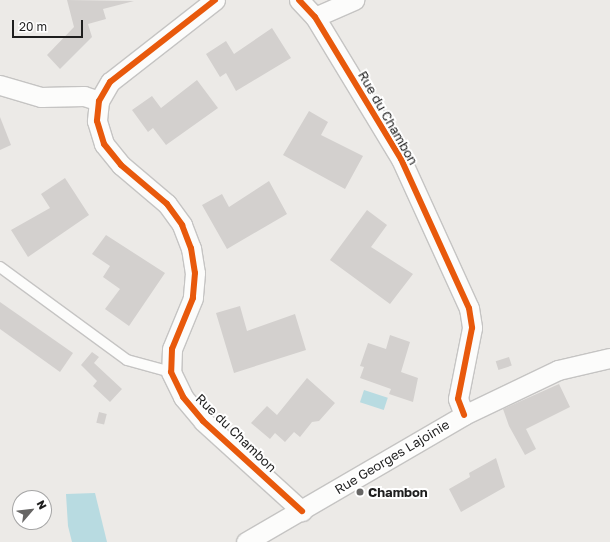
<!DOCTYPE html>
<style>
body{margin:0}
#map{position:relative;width:610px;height:542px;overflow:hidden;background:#eceae7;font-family:"Golos Text",sans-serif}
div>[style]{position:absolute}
.water>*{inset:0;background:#b8dbe1;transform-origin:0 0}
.building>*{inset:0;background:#d3d0ce;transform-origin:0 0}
.roads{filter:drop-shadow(1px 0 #c5c4c3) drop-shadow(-1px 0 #c5c4c3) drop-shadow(0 1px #c5c4c3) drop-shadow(0 -1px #c5c4c3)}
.service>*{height:10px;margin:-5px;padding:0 5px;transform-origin:5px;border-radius:5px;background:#fcfcfb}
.minor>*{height:19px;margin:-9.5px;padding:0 9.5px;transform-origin:9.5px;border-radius:9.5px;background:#fcfcfb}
.cycleway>*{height:6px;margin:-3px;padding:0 3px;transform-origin:3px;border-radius:3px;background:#e8590c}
.dots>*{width:11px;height:11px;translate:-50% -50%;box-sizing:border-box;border:2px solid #fff;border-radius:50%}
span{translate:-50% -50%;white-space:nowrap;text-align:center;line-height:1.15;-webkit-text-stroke:4px #fff;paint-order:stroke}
.street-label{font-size:13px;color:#1e1e1e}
.poi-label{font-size:13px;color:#1e1e1e;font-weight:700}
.left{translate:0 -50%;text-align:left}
.north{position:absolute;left:12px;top:490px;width:40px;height:40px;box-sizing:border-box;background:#fff;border:1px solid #a5a5a5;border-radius:50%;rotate:62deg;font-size:11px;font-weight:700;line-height:16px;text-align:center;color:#1e1e1e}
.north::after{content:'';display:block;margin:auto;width:14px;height:18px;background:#666564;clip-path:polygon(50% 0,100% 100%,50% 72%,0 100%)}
.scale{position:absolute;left:12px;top:20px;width:71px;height:18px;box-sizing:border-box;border:2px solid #1e1e1e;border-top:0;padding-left:5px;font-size:12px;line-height:14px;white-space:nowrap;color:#1e1e1e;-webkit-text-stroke:3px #fff;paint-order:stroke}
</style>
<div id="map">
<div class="water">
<i style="left:364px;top:390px;width:25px;height:13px;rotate:18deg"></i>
<i style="clip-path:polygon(95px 493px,107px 542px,72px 542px,68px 526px,66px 494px)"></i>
</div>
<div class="building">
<i style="clip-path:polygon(67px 0,134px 1px,103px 9px,106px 19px,88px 24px,92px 37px,60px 69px,47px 55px,74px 27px)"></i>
<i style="clip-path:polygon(272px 28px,291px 58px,236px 91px,226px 73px,220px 77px,206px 54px,226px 41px,234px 54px)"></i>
<i style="clip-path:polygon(197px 80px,218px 108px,166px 145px,153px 128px,148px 132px,132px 110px,152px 96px,161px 108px)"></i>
<i style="clip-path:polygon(309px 111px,328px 122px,321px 135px,363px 156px,345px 189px,283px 155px)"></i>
<i style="clip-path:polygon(0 117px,11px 145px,0 150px)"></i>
<i style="clip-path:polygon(65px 178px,89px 215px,28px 257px,11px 230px,50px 208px,41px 194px)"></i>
<i style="clip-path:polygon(269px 181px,287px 214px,227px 249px,202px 205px,222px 194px,229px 207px)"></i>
<i style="clip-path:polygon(367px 210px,387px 225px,371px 247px,413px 274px,390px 304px,330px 260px)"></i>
<i style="clip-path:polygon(106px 235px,165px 273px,129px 326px,105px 309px,120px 289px,103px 277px,110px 266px,92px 254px)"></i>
<i style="clip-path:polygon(0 302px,73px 353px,60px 372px,0 329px)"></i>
<i style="clip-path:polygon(240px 306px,247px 331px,295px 314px,306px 350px,234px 373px,216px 313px)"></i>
<i style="clip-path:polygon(390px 335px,410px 342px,401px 372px,418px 378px,413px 402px,389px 394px,391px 389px,360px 378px,364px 367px,360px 366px,368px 343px,386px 349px)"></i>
<i style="clip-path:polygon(92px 352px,99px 357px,94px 363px,122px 389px,110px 402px,93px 386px,97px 381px,81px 365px)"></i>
<i style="left:509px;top:357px;width:9px;height:14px;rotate:72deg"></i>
<i style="clip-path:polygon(307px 378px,335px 403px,319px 421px,312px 422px,300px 437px,294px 432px,285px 442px,275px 433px,270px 439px,251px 423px,267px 406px,277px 415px)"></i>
<i style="clip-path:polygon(559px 384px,570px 407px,526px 429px,536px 449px,525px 455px,509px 426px,503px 409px)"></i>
<i style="left:99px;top:412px;width:8px;height:11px;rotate:14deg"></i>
<i style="clip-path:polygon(496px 458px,505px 487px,461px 512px,449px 489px,470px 477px,469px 473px)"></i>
</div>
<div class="roads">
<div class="service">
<i style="left:0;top:267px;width:157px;rotate:36.2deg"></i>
<i style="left:127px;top:360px;width:46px;rotate:15.3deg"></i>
</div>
<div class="minor">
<i style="left:215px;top:0;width:133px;rotate:142deg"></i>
<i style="left:110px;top:82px;width:22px;rotate:120deg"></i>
<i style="left:99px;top:101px;width:20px;rotate:96deg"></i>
<i style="left:97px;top:121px;width:24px;rotate:73deg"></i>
<i style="left:104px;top:144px;width:27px;rotate:51deg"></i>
<i style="left:121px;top:165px;width:60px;rotate:40.3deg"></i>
<i style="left:167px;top:204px;width:26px;rotate:54deg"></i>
<i style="left:182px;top:225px;width:25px;rotate:69deg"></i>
<i style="left:191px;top:248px;width:25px;rotate:81deg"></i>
<i style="left:195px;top:273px;width:25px;rotate:95deg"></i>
<i style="left:193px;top:298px;width:55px;rotate:112.4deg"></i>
<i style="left:172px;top:349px;width:23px;rotate:92deg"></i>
<i style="left:171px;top:372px;width:28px;rotate:64deg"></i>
<i style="left:183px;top:397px;width:31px;rotate:50deg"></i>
<i style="left:203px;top:421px;width:134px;rotate:42.3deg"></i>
<i style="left:299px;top:0;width:23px;rotate:47deg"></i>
<i style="left:315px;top:17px;width:166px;rotate:58.8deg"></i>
<i style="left:401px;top:159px;width:164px;rotate:65.5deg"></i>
<i style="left:469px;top:308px;width:20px;rotate:81deg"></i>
<i style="left:472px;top:328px;width:72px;rotate:101.2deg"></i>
<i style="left:458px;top:399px;width:17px;rotate:69deg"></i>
<i style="left:315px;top:17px;width:43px;rotate:-23.6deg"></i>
<i style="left:0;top:85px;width:43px;rotate:16.3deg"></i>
<i style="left:41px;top:97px;width:43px;rotate:-1.3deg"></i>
<i style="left:84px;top:96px;width:16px;rotate:18deg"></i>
<i style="left:246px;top:542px;width:252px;rotate:-30.2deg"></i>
<i style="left:464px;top:415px;width:104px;rotate:-25.6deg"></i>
<i style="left:558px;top:370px;width:53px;rotate:-13deg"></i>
</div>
</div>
<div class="cycleway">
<i style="left:215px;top:0;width:133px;rotate:142deg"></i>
<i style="left:110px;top:82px;width:22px;rotate:120deg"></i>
<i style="left:99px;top:101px;width:20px;rotate:96deg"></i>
<i style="left:97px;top:121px;width:24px;rotate:73deg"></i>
<i style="left:104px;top:144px;width:27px;rotate:51deg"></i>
<i style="left:121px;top:165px;width:60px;rotate:40.3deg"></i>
<i style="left:167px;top:204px;width:26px;rotate:54deg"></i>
<i style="left:182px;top:225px;width:25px;rotate:69deg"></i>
<i style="left:191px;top:248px;width:25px;rotate:81deg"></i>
<i style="left:195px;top:273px;width:25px;rotate:95deg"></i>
<i style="left:193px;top:298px;width:55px;rotate:112.4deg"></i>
<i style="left:172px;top:349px;width:23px;rotate:92deg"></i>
<i style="left:171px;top:372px;width:28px;rotate:64deg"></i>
<i style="left:183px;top:397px;width:31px;rotate:50deg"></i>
<i style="left:203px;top:421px;width:134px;rotate:42.3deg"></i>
<i style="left:299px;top:0;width:23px;rotate:47deg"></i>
<i style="left:315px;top:17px;width:166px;rotate:58.8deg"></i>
<i style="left:401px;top:159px;width:164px;rotate:65.5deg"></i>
<i style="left:469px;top:308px;width:20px;rotate:81deg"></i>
<i style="left:472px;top:328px;width:72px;rotate:101.2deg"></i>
<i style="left:458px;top:399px;width:17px;rotate:69deg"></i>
</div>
<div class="dots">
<i style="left:360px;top:492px;background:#666564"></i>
</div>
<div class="street-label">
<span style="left:388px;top:118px;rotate:60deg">Rue du Chambon</span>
<span style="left:236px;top:433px;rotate:44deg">Rue du Chambon</span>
<span style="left:392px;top:457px;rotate:-31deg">Rue Georges Lajoinie</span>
</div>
<div class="poi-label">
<span class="left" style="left:368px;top:492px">Chambon</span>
</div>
<div class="north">N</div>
<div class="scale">20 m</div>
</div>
